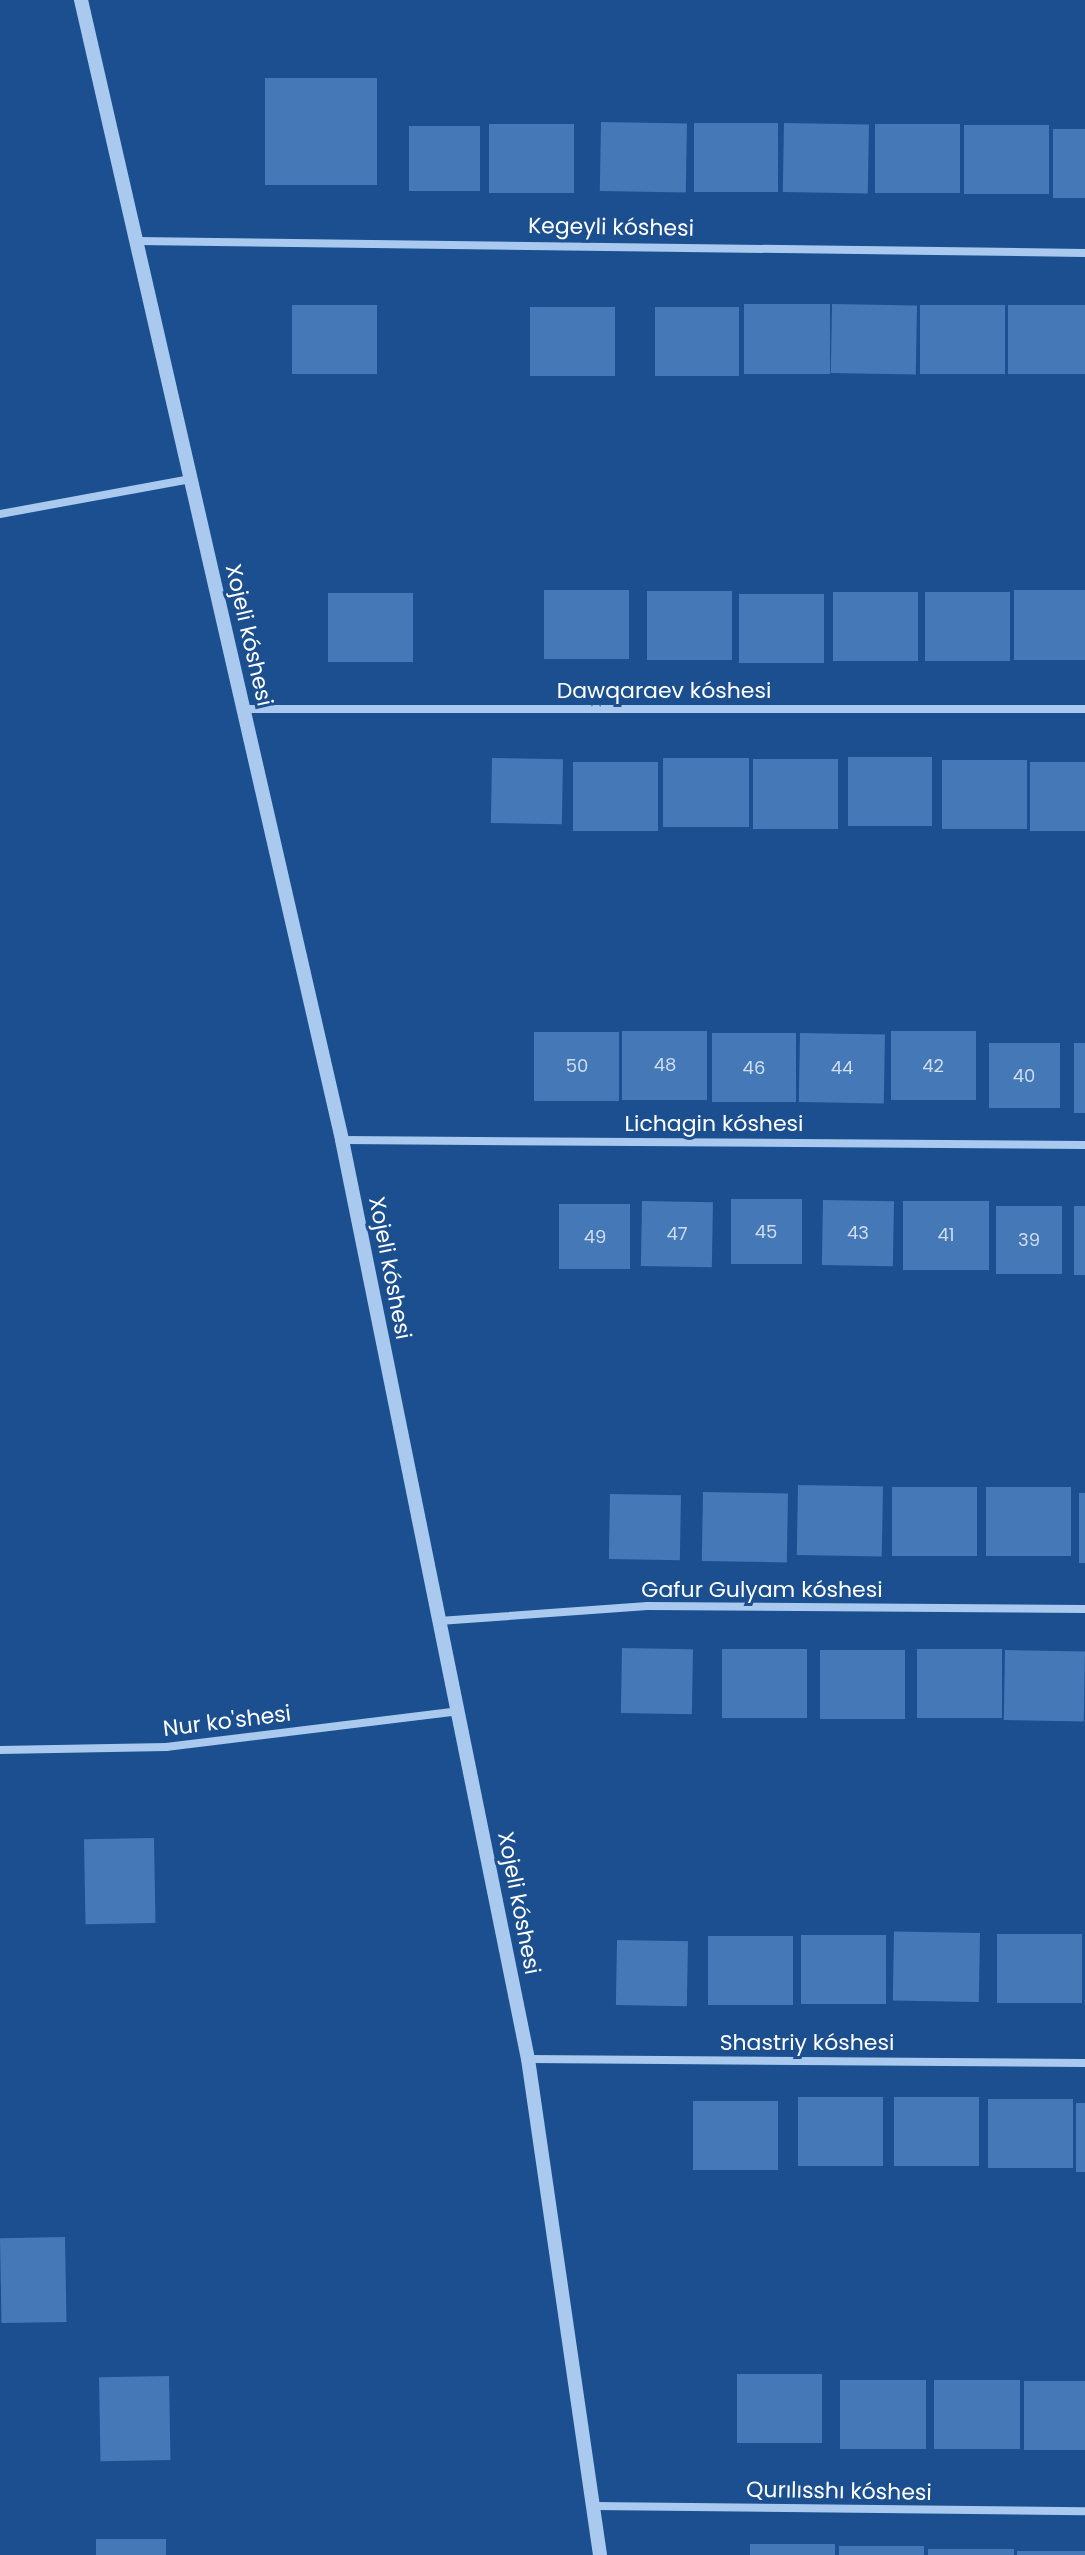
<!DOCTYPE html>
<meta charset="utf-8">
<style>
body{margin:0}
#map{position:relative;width:1085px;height:2555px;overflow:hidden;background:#1b4f8f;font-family:Poppins,sans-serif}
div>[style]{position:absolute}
.building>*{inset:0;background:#4478b7;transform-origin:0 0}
.minor>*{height:8px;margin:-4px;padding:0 4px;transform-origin:4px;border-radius:4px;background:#a9c9ee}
.tertiary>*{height:14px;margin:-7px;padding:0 7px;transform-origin:7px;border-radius:7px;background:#a9c9ee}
span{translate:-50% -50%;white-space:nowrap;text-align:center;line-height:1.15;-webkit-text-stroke:6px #1b4f8f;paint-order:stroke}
.number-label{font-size:18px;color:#d0dded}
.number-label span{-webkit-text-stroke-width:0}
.street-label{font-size:22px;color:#fff}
</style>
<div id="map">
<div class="building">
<i style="left:265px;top:78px;width:112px;height:107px"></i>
<i style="left:601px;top:122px;width:86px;height:69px;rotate:1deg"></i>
<i style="left:694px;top:123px;width:84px;height:69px"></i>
<i style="left:784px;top:123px;width:85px;height:69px;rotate:1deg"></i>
<i style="left:489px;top:124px;width:85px;height:69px"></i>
<i style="left:875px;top:124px;width:85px;height:69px"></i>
<i style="left:964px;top:125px;width:85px;height:69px"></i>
<i style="left:409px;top:126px;width:71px;height:65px"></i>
<i style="left:1053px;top:129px;width:32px;height:69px"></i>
<i style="left:744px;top:304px;width:86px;height:70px"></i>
<i style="left:832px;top:304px;width:85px;height:69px;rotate:1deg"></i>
<i style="left:292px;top:305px;width:85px;height:69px"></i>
<i style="left:920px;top:305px;width:85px;height:69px"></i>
<i style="left:1008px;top:305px;width:77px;height:69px"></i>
<i style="left:530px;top:307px;width:85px;height:69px"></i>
<i style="left:655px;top:307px;width:84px;height:69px"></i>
<i style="left:544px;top:590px;width:85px;height:69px"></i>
<i style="left:1085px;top:590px;width:70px;height:71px;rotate:90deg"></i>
<i style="left:647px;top:591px;width:85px;height:69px"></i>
<i style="left:833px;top:592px;width:85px;height:69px"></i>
<i style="left:925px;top:592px;width:85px;height:69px"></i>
<i style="left:328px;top:593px;width:85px;height:69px"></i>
<i style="left:739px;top:594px;width:85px;height:69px"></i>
<i style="left:848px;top:757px;width:84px;height:69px"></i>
<i style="left:492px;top:758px;width:71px;height:65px;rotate:1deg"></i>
<i style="left:663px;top:758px;width:86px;height:69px"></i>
<i style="left:753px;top:759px;width:85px;height:70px"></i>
<i style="left:942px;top:760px;width:85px;height:69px"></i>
<i style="left:573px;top:762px;width:85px;height:69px"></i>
<i style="left:1030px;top:762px;width:55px;height:69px"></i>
<i style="left:622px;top:1031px;width:85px;height:69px"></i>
<i style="left:891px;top:1031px;width:85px;height:69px"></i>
<i style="left:534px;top:1032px;width:85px;height:69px"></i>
<i style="left:712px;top:1033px;width:84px;height:69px"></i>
<i style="left:800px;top:1033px;width:85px;height:69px;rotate:1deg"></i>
<i style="left:989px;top:1043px;width:71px;height:65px"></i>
<i style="left:1074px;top:1043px;width:11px;height:70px"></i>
<i style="left:731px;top:1199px;width:71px;height:65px"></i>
<i style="left:823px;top:1200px;width:71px;height:65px;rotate:1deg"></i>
<i style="left:642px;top:1201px;width:71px;height:65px;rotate:1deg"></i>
<i style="left:903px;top:1201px;width:86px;height:69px"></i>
<i style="left:559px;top:1204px;width:71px;height:65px"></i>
<i style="left:996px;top:1206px;width:66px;height:68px"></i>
<i style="left:1074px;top:1206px;width:11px;height:69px"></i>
<i style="left:798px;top:1485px;width:85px;height:70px;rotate:1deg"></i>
<i style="left:892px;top:1487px;width:85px;height:69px"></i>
<i style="left:986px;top:1487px;width:85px;height:69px"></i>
<i style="left:703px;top:1492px;width:85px;height:69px;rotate:1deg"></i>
<i style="left:1079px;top:1493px;width:6px;height:70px"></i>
<i style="left:610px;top:1494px;width:71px;height:65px;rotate:1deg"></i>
<i style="left:622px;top:1648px;width:71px;height:65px;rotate:1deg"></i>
<i style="left:722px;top:1649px;width:85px;height:69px"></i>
<i style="left:917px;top:1649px;width:85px;height:69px"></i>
<i style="left:820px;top:1650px;width:85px;height:69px"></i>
<i style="left:1005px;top:1650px;width:80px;height:70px;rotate:1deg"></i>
<i style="left:154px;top:1838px;width:85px;height:70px;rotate:89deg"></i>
<i style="left:980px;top:1933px;width:69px;height:86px;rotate:91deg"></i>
<i style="left:997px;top:1934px;width:85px;height:69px"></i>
<i style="left:886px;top:1935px;width:69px;height:85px;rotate:90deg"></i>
<i style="left:708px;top:1936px;width:85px;height:69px"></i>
<i style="left:617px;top:1940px;width:71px;height:65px;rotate:1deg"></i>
<i style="left:798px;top:2097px;width:85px;height:69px"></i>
<i style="left:894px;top:2097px;width:85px;height:69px"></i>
<i style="left:988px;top:2099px;width:85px;height:69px"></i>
<i style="left:693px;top:2101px;width:85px;height:69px"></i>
<i style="left:1076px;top:2103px;width:9px;height:69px"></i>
<i style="left:65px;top:2237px;width:85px;height:65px;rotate:89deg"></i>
<i style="left:737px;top:2374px;width:85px;height:69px"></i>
<i style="left:169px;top:2376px;width:84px;height:70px;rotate:89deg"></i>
<i style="left:840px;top:2380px;width:86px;height:69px"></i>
<i style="left:934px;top:2380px;width:86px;height:69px"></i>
<i style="left:1085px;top:2381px;width:69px;height:61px;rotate:90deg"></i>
<i style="left:166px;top:2539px;width:16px;height:70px;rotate:90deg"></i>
<i style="left:750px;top:2544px;width:85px;height:11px"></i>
<i style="left:839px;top:2546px;width:85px;height:9px"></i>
<i style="left:928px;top:2549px;width:86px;height:6px"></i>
<i style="left:1017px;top:2551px;width:68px;height:4px"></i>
</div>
<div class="minor">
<i style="left:136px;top:241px;width:949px;rotate:0.72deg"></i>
<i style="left:0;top:514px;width:194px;rotate:-10.4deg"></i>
<i style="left:243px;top:709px;width:842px"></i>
<i style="left:342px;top:1140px;width:743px;rotate:0.39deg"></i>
<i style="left:439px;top:1621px;width:209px;rotate:-4.1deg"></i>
<i style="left:647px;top:1606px;width:438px;rotate:0.4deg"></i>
<i style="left:0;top:1750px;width:166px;rotate:-1deg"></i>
<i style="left:166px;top:1747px;width:294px;rotate:-7deg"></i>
<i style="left:528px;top:2059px;width:557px;rotate:0.41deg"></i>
<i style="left:593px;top:2506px;width:492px;rotate:0.6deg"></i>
</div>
<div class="tertiary">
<i style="left:81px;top:0;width:1169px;rotate:77.1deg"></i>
<i style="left:342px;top:1140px;width:938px;rotate:78.56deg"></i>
<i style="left:528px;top:2059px;width:501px;rotate:81.74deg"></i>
</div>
<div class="number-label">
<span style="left:665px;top:1065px">48</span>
<span style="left:577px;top:1066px">50</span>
<span style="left:933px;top:1066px">42</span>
<span style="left:754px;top:1068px">46</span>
<span style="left:842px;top:1068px">44</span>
<span style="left:1024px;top:1076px">40</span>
<span style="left:766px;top:1232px">45</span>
<span style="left:858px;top:1233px">43</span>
<span style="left:677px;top:1234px">47</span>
<span style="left:946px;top:1235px">41</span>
<span style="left:595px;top:1237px">49</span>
<span style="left:1029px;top:1240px">39</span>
</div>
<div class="street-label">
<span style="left:611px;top:227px;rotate:1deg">Kegeyli kóshesi</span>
<span style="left:249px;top:635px;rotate:77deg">Xojeli kóshesi</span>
<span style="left:664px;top:691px">Dawqaraev kóshesi</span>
<span style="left:714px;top:1124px">Lichagin kóshesi</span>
<span style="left:390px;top:1268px;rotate:79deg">Xojeli kóshesi</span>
<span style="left:762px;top:1590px">Gafur Gulyam kóshesi</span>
<span style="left:227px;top:1721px;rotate:-7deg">Nur ko'shesi</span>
<span style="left:519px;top:1903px;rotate:79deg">Xojeli kóshesi</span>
<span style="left:807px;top:2043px">Shastriy kóshesi</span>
<span style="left:839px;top:2491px;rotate:1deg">Qurılısshı kóshesi</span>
</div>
</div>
